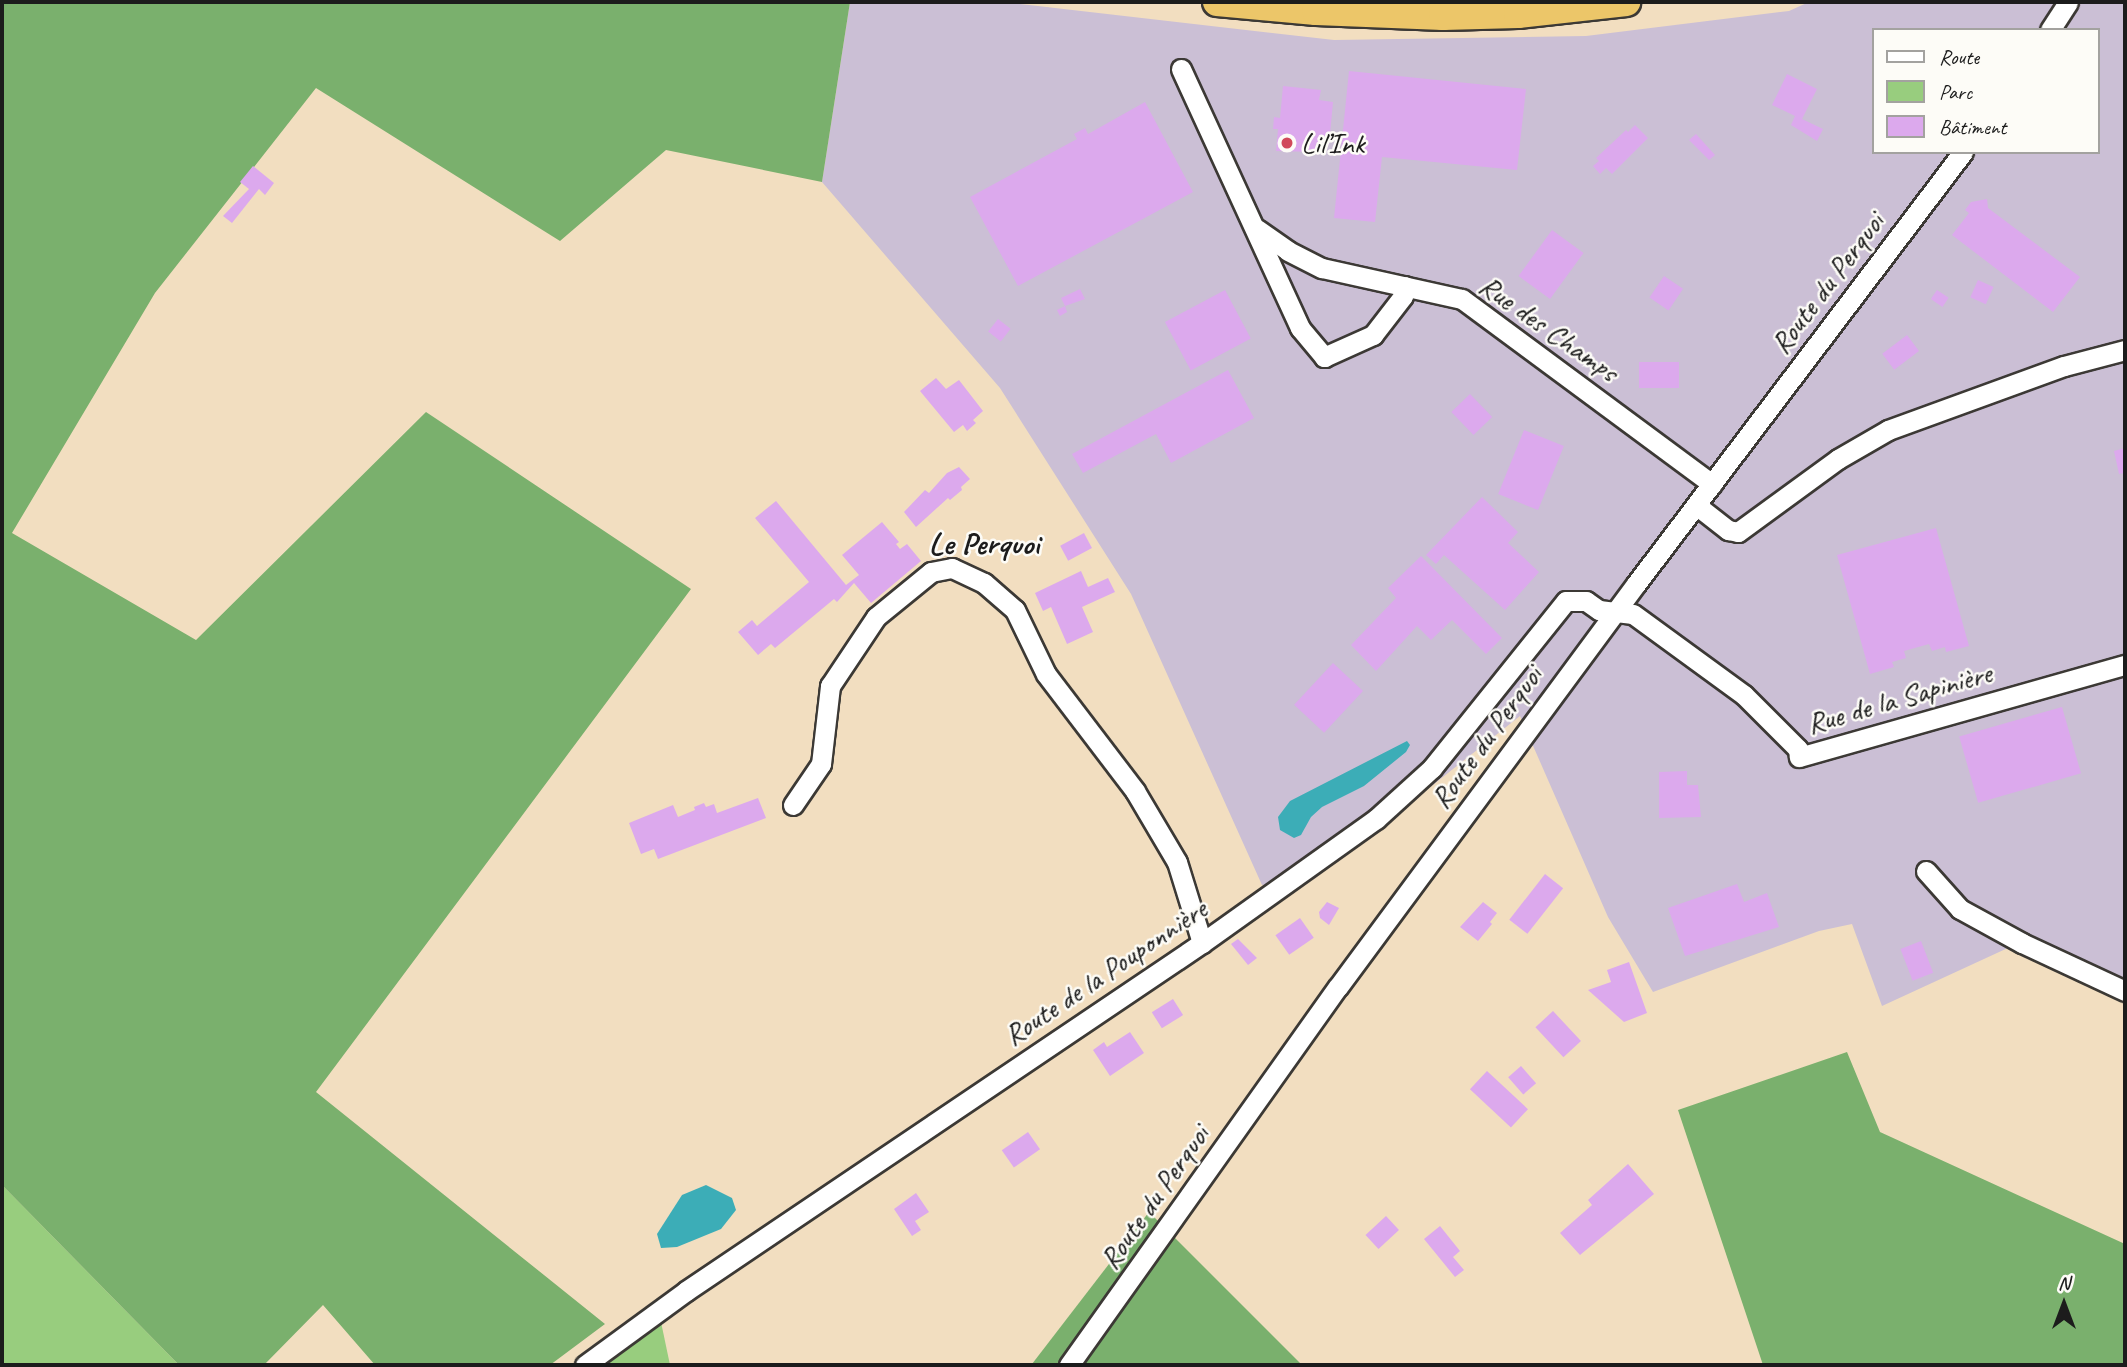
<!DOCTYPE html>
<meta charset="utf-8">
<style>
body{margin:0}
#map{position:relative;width:2127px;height:1367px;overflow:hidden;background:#f2dec0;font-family:Caveat,sans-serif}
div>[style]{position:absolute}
.industrial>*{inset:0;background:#cbbfd5}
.green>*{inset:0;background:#98cd7e}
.forest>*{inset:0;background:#7ab06d}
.water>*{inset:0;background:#3cadb7}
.building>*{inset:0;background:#dca9ed;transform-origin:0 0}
.roads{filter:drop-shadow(2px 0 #3c3935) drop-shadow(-2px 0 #3c3935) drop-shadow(0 2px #3c3935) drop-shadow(0 -2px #3c3935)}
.minor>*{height:19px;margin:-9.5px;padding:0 9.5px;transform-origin:9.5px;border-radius:9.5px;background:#fff}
.highway>*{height:28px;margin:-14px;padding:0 14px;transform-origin:14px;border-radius:14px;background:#ecc669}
.dots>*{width:19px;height:19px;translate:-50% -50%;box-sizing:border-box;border:4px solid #fdfcf7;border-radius:50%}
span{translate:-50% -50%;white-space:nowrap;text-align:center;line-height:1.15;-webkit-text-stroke:5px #fdfcf7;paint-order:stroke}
.poi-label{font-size:30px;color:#1c1c1c}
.left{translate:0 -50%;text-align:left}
.street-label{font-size:30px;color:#1c1c1c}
.neighbourhood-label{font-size:32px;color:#1c1c1c;font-weight:700}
.frame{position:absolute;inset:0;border:4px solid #1c1c1c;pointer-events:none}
.legend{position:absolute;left:1872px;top:28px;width:228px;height:126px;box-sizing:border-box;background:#fdfcf7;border:2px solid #a3a29f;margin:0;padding:9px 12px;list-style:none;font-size:21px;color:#1c1c1c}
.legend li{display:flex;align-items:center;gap:14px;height:35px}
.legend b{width:35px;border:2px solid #a3a29f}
.north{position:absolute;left:2029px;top:1269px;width:70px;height:70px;-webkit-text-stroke:5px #fdfcf7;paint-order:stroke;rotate:0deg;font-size:19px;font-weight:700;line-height:28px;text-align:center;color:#1c1c1c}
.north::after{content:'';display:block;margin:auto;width:24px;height:32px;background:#1c1c1c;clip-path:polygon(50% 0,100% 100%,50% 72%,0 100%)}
</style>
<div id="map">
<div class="industrial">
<i style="clip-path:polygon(evenodd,850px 2px,1003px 2px,1334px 40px,1586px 36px,1789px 11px,1809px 2px,2125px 2px,2125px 1003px,2010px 947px,1882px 1006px,1852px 924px,1819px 931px,1653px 992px,1608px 917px,1520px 716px,1314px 879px,1262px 885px,1131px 594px,1000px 388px,822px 182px,850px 2px,1873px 30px,2097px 30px,2097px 152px,1873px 152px,1873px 30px)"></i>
</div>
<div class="green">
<i style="clip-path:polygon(2px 1185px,179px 1365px,2px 1365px)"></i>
<i style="clip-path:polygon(661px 1322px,670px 1365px,604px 1365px)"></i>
</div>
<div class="forest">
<i style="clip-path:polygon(2px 2px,850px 2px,822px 182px,666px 150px,560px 241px,316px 88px,155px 293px,12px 533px,196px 640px,426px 412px,691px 589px,316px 1092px,605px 1324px,550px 1365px,375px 1365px,323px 1305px,264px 1365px,179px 1365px,2px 1185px)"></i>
<i style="clip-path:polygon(1847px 1052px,1880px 1132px,2125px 1244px,2125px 1365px,1763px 1365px,1678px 1110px)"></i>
<i style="clip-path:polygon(1149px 1212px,1302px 1365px,1032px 1364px)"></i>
</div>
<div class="water">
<i style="clip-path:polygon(1407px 741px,1410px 745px,1406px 752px,1364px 786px,1322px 807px,1311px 817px,1301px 835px,1294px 838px,1280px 830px,1278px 817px,1290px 801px)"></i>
<i style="clip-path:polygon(706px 1185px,732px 1198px,736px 1210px,721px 1229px,677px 1247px,661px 1248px,657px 1234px,682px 1195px)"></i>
</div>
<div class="building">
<i style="clip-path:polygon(1349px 71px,1526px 89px,1517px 170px,1382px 157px,1375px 222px,1334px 218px)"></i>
<i style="clip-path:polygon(1787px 74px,1817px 89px,1802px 119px,1823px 129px,1817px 141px,1791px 125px,1795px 116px,1772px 105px)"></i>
<i style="clip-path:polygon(1283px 86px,1321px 90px,1319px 100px,1333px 102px,1329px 145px,1316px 144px,1315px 152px,1276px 151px,1278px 129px,1273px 129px,1274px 117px,1280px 118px)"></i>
<i style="clip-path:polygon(1145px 102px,1193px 192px,1018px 286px,970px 197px,1077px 139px,1074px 134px,1085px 128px,1088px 134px)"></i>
<i style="clip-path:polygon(1635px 125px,1648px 138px,1612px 174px,1606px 168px,1600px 174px,1593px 166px,1599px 161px,1596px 158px,1626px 130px,1628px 132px)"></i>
<i style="clip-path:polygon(1696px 134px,1715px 155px,1709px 160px,1689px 140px)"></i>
<i style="clip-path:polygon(253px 166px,274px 183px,265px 195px,259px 189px,232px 223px,223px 216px,249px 189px,240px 182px)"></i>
<i style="clip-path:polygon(1987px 199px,1988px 208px,2080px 277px,2053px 312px,1952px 235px,1969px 213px,1965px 210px,1971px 202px)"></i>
<i style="left:1552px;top:230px;width:39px;height:57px;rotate:36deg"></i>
<i style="left:1664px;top:276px;width:23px;height:26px;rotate:34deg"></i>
<i style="left:1978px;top:280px;width:17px;height:19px;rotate:24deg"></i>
<i style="clip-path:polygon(1080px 289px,1085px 299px,1065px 306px,1067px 312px,1060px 316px,1057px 310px,1065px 306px,1061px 298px)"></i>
<i style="left:1225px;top:290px;width:55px;height:68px;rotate:62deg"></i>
<i style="left:1937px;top:290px;width:14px;height:11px;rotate:34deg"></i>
<i style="left:998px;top:319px;width:16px;height:16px;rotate:38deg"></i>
<i style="left:1907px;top:335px;width:20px;height:31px;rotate:53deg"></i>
<i style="left:1639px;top:362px;width:40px;height:26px"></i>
<i style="clip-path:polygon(1228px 370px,1254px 418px,1171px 463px,1156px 434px,1083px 473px,1072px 454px)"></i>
<i style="clip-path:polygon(936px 378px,946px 389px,959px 380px,983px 411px,973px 420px,976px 423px,967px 431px,963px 425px,954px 432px,920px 391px)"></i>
<i style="left:1470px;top:394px;width:32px;height:26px;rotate:46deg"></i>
<i style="left:1524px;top:430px;width:43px;height:69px;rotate:22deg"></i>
<i style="clip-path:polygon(2125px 448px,2125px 473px,2119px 474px,2114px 451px)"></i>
<i style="clip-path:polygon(959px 467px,970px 479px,961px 487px,962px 490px,950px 500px,948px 498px,916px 527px,904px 512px,925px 490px,929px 493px,947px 473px)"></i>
<i style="clip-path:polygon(1482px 497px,1518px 532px,1508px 543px,1539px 572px,1505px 610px,1444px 555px,1436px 564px,1426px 555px)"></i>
<i style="clip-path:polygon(776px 501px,846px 585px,859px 575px,842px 555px,882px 522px,899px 542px,896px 544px,900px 549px,907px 544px,921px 561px,871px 603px,854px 583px,837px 602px,834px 599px,775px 648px,771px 644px,758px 655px,738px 632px,752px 620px,757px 626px,809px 582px,755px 518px)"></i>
<i style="clip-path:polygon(1936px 528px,1969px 646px,1946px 652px,1945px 647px,1932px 651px,1929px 644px,1904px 651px,1906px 658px,1892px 662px,1894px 667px,1870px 674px,1837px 555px)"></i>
<i style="left:1084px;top:533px;width:17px;height:27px;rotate:62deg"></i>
<i style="clip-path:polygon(1421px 556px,1502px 638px,1486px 654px,1452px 620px,1431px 640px,1417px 626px,1376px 671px,1351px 645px,1396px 598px,1388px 588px)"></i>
<i style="clip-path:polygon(1081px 571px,1088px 587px,1108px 578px,1115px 592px,1082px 607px,1093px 632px,1067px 644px,1051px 607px,1043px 611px,1035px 593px)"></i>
<i style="left:1333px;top:663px;width:41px;height:57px;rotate:43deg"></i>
<i style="left:2062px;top:707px;width:69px;height:107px;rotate:74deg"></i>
<i style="clip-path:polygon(1687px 771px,1687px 785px,1698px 785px,1701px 817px,1659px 818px,1659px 772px)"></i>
<i style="clip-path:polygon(758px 798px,766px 818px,658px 859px,654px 849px,641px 854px,629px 823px,673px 805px,678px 817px,695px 810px,694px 807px,704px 803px,706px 807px,714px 804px,717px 813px)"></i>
<i style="left:1545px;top:874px;width:23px;height:58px;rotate:38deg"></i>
<i style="clip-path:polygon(1737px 884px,1744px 902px,1767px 893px,1779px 927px,1685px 956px,1668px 908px)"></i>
<i style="clip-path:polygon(1327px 902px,1339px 908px,1329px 925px,1320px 918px,1319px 912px)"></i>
<i style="clip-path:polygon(1483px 902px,1497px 913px,1490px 922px,1492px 924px,1478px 941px,1460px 927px)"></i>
<i style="left:1300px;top:918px;width:24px;height:30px;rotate:55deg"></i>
<i style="clip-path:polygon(1238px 939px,1257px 958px,1248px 965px,1231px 944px)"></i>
<i style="left:1921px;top:941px;width:34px;height:22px;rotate:69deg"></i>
<i style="clip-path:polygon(1629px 962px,1647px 1013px,1624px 1022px,1588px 990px,1611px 982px,1607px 970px)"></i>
<i style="left:1173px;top:999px;width:19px;height:25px;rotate:58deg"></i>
<i style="left:1553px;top:1011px;width:41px;height:24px;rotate:47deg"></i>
<i style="clip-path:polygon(1130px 1032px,1144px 1053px,1110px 1076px,1093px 1050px,1104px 1042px,1107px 1047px)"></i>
<i style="left:1521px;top:1066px;width:23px;height:17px;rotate:49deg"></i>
<i style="left:1487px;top:1071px;width:56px;height:25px;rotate:43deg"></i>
<i style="left:1028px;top:1132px;width:21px;height:32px;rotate:55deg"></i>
<i style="clip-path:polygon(1628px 1164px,1654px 1194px,1580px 1255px,1560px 1233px,1592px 1205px,1588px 1200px)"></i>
<i style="clip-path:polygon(916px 1193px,929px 1212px,915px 1221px,921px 1230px,912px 1236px,894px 1209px)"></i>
<i style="left:1386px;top:1216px;width:19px;height:28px;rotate:47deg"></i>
<i style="clip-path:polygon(1440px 1226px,1460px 1251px,1453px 1257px,1464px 1270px,1455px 1277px,1424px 1239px)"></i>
</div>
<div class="roads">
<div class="minor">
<i style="left:2050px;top:30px;width:33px;rotate:-57deg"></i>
<i style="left:1181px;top:69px;width:285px;rotate:65.3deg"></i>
<i style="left:1300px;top:328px;width:38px;rotate:50deg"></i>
<i style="left:1324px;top:357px;width:54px;rotate:-24.2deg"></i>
<i style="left:1373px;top:335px;width:49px;rotate:-52.4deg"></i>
<i style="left:1403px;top:296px;width:10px;rotate:-79deg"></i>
<i style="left:1257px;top:229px;width:38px;rotate:35deg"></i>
<i style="left:1288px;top:251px;width:38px;rotate:27deg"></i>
<i style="left:1322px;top:268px;width:143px;rotate:12.5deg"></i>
<i style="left:1462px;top:299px;width:311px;rotate:36.5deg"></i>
<i style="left:1696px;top:505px;width:41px;rotate:38deg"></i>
<i style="left:1728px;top:530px;width:10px;rotate:11deg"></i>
<i style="left:1738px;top:532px;width:124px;rotate:-36.1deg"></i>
<i style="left:1838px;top:459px;width:58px;rotate:-30.1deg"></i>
<i style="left:1888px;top:430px;width:187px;rotate:-20deg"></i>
<i style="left:2064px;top:366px;width:63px;rotate:-14.7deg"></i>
<i style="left:793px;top:805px;width:50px;rotate:-55.7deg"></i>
<i style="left:821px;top:764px;width:79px;rotate:-83.4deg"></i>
<i style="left:830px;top:686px;width:83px;rotate:-56.3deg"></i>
<i style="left:876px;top:617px;width:71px;rotate:-39.3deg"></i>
<i style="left:931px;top:572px;width:21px;rotate:-11deg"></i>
<i style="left:952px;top:568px;width:35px;rotate:25deg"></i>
<i style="left:984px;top:583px;width:41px;rotate:41.1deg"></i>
<i style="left:1015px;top:610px;width:71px;rotate:64.2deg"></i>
<i style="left:1046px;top:674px;width:147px;rotate:52.7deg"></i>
<i style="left:1135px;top:791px;width:82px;rotate:59.4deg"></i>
<i style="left:1177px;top:862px;width:85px;rotate:72.8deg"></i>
<i style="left:1926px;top:871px;width:51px;rotate:48.2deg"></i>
<i style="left:1960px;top:909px;width:71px;rotate:28.7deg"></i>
<i style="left:2022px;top:943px;width:114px;rotate:25deg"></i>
<i style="left:585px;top:1365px;width:125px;rotate:-36.2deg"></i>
<i style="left:686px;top:1291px;width:622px;rotate:-34deg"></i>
<i style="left:1202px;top:943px;width:214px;rotate:-35.5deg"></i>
<i style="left:1376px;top:819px;width:76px;rotate:-42.3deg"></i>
<i style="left:1432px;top:768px;width:214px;rotate:-51.3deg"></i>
<i style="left:1566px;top:601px;width:20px"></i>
<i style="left:1586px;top:601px;width:16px;rotate:35deg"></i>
<i style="left:1599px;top:610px;width:34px;rotate:7deg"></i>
<i style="left:1633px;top:614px;width:137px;rotate:36.1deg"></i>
<i style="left:1744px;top:695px;width:76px;rotate:45deg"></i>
<i style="left:1798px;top:749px;width:8px;rotate:83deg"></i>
<i style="left:1799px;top:757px;width:339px;rotate:-15.8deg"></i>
<i style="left:1069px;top:1365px;width:464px;rotate:-54.6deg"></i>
<i style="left:1338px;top:987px;width:501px;rotate:-53.52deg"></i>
<i style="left:1636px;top:584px;width:542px;rotate:-52.88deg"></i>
</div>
<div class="highway">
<i style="left:1217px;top:2px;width:99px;rotate:5.2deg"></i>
<i style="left:1316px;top:11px;width:127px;rotate:2.3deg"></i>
<i style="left:1443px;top:16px;width:75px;rotate:-1.5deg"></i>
<i style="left:1518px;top:14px;width:109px;rotate:-6.3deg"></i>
</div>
</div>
<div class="dots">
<i style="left:1287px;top:143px;background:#d1495b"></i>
</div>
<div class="poi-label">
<span class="left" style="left:1301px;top:143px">Lil’Ink</span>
</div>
<div class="street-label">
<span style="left:1827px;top:283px;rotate:-53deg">Route du Perquoi</span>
<span style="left:1549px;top:328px;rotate:35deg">Rue des Champs</span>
<span style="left:1899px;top:698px;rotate:-16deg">Rue de la Sapinière</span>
<span style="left:1486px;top:737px;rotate:-54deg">Route du Perquoi</span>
<span style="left:1105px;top:972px;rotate:-34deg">Route de la Pouponnière</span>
<span style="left:1154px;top:1197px;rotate:-55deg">Route du Perquoi</span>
</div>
<div class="neighbourhood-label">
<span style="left:984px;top:544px">Le Perquoi</span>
</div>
<div class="frame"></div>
<ul class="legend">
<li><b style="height:9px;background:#fff"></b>Route</li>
<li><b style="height:19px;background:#98cd7e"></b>Parc</li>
<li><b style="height:19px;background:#dca9ed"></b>Bâtiment</li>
</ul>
<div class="north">N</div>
</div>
